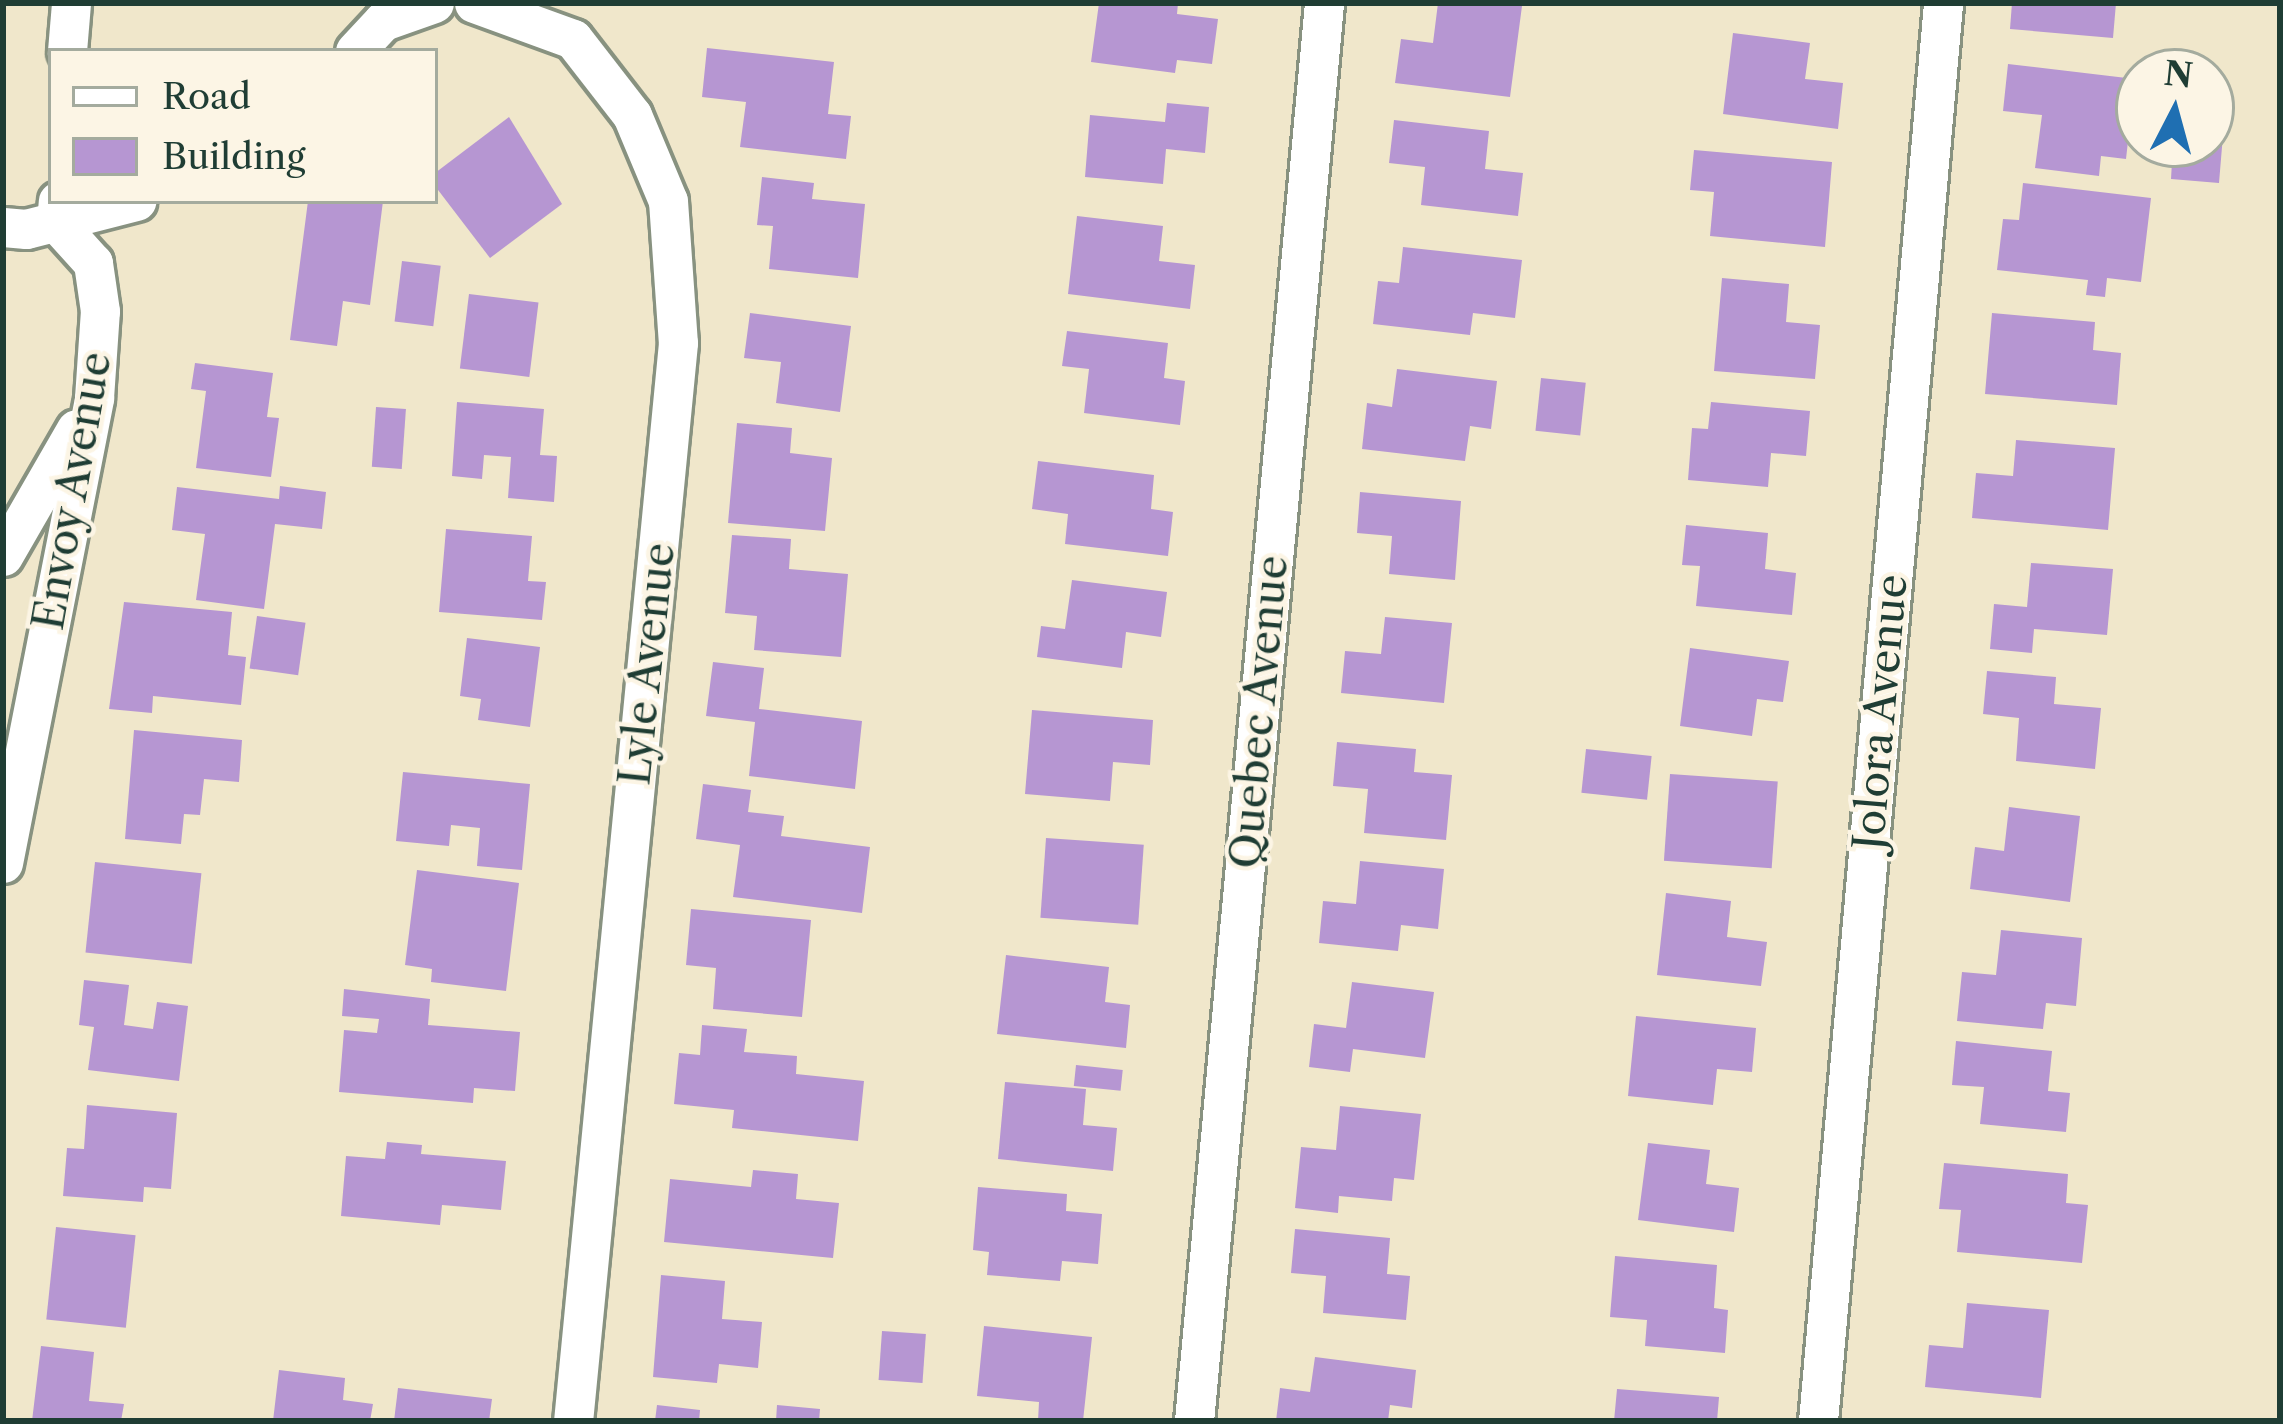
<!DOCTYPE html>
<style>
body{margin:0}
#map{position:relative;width:2283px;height:1424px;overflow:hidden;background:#f0e7cb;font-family:"Libre Caslon Text",serif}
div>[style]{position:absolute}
.building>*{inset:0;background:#b696d2;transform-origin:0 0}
.roads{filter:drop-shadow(3px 0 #889280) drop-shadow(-3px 0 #889280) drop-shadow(0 3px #889280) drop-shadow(0 -3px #889280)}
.street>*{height:39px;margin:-19.5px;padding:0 19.5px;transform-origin:19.5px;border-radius:19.5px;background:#fff}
span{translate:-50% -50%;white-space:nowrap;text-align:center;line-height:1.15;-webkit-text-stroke:9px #fcf5e5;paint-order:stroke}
.street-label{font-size:42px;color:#1f3d34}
.frame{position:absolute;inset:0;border:6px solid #1f3d34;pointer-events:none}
.legend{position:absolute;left:48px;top:48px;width:390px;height:156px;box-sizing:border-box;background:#fcf5e5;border:3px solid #a4ab9e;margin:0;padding:15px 21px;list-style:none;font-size:36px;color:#1f3d34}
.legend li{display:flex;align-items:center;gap:24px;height:60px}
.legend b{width:60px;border:3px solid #a4ab9e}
.north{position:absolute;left:2115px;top:48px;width:120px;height:120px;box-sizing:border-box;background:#fcf5e5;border:3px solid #a4ab9e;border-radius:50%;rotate:6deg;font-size:33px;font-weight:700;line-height:48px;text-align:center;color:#1f3d34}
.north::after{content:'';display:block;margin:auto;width:42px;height:54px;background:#1f6fb2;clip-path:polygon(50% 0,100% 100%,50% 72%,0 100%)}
</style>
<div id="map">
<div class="building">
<i style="clip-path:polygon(1099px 3px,1178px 3px,1177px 14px,1218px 19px,1212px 64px,1177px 60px,1175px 73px,1091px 62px)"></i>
<i style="clip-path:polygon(1438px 3px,1522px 6px,1510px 97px,1395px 83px,1401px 39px,1433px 43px)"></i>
<i style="clip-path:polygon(2012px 3px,2116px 3px,2113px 38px,2010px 29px)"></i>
<i style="clip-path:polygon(1733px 33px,1810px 43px,1805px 79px,1843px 83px,1838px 129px,1723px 114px)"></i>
<i style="clip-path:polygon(707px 48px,834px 62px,828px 114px,851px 116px,846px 159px,740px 147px,746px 102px,702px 97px)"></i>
<i style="clip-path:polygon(2008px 64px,2135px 79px,2126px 159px,2101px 156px,2099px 176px,2035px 168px,2042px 115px,2003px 111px)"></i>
<i style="clip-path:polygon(2211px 98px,2226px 99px,2219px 183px,2171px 179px,2173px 144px,2211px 144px)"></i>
<i style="clip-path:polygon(1167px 103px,1209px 107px,1205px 153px,1166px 149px,1163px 184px,1085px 177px,1090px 115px,1165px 122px)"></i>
<i style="clip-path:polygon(509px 117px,562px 204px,490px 258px,435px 186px,435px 173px)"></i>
<i style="clip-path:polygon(1394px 120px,1489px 131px,1485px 169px,1523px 173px,1518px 216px,1421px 205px,1425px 167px,1389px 163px)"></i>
<i style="clip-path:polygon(1694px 150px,1832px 162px,1825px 247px,1710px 236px,1714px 192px,1690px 190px)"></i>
<i style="clip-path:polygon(762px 177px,814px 183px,812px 199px,865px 204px,858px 278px,769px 269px,773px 226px,757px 225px)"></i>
<i style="clip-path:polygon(2023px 183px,2151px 198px,2141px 282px,2107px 278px,2105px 297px,2086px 295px,2088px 280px,1997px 270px,2003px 219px,2019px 220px)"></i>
<i style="clip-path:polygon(308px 201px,383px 201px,370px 305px,343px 301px,337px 346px,290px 340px)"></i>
<i style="clip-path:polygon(1077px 216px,1163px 226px,1159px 261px,1195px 265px,1190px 309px,1068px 294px)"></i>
<i style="clip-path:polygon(1403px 247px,1522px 260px,1515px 318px,1473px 313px,1470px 335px,1373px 324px,1378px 281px,1399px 283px)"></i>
<i style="left:402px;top:261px;width:39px;height:61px;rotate:7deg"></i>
<i style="clip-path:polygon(1722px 278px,1789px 284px,1786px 322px,1820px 325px,1815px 379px,1714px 371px)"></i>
<i style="left:469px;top:294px;width:70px;height:75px;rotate:7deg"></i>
<i style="clip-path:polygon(750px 313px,851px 326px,840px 412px,776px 403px,781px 362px,744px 358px)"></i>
<i style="clip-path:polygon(1992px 313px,2095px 322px,2093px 350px,2121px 353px,2117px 405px,1985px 394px)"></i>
<i style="clip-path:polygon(1067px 331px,1168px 343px,1164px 378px,1185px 381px,1180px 425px,1084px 413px,1089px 369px,1062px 366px)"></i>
<i style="clip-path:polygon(195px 363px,273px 373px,267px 417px,279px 418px,271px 477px,196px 468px,206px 391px,191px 389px)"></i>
<i style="clip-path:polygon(1397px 369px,1497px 381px,1491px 429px,1470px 426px,1465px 461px,1362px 449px,1367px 403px,1392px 407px)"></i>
<i style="left:1541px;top:378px;width:45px;height:53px;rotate:6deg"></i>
<i style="clip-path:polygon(457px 402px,544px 409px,540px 455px,557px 456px,554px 502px,508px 498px,511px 457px,484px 455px,482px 479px,452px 476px)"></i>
<i style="clip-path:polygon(1711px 402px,1810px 411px,1806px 456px,1771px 453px,1768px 487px,1688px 480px,1692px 428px,1708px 429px)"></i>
<i style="left:376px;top:407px;width:30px;height:60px;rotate:4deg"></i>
<i style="clip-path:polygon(737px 423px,792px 428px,790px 453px,832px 458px,825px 531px,728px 523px)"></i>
<i style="clip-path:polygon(2016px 440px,2115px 448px,2108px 530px,1972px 518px,1976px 473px,2013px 476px)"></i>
<i style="clip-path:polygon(1038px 461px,1154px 475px,1151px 509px,1173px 512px,1168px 556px,1065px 544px,1068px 514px,1032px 509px)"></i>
<i style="clip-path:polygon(280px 486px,326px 492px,322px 529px,275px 524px,264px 609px,196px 600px,205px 534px,172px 530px,177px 487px,279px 499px)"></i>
<i style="clip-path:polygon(1360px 492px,1461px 501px,1455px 580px,1389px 574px,1392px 536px,1357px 533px)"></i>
<i style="clip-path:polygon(1686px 525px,1768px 533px,1765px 569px,1796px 573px,1792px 615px,1696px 606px,1700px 566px,1682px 565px)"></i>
<i style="clip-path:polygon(446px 529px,532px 536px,528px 581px,546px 582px,542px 620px,439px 612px)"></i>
<i style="clip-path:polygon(732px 535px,791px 539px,789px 569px,848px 574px,841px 657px,754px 650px,757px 616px,725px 613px)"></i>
<i style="clip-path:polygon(2031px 563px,2113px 569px,2107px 635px,2034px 629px,2032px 653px,1990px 649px,1994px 604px,2027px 607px)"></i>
<i style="clip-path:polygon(1072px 580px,1167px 592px,1161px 637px,1126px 632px,1122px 668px,1037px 657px,1041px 626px,1065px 629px)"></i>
<i style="clip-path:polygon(124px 602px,232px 612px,228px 655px,246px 657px,241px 705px,153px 696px,152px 713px,109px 709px)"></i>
<i style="left:257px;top:616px;width:49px;height:53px;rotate:8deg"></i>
<i style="clip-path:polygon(1385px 617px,1452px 623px,1444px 703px,1341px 693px,1345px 651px,1381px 654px)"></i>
<i style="clip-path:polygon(467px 638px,540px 647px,530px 727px,478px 720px,481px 699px,460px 696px)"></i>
<i style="clip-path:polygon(1690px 648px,1789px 661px,1783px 702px,1757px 699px,1752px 736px,1680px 726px)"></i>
<i style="clip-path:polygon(713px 662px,764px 668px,759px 709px,862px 721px,855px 789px,749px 776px,755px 722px,706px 716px)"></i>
<i style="clip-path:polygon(1987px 671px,2056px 677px,2054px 704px,2101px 708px,2095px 769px,2016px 761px,2019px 718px,1983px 714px)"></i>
<i style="clip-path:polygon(1032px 710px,1153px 720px,1150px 765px,1113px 762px,1110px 801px,1025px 794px)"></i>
<i style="clip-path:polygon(134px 730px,242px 740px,239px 782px,204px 779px,200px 815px,184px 814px,181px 844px,125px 839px)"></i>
<i style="clip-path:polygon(1337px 742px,1416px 749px,1414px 772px,1452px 775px,1446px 840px,1364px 833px,1368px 789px,1333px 786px)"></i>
<i style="left:1586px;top:749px;width:66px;height:44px;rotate:6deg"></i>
<i style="clip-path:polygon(403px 772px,530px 784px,522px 870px,477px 866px,480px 828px,451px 825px,449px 846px,396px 841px)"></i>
<i style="left:1670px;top:774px;width:108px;height:87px;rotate:4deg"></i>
<i style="clip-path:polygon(703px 784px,751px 790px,748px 812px,784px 816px,781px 836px,870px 847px,862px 913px,733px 897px,740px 845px,696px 839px)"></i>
<i style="clip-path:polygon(2009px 807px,2080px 816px,2070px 902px,1970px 889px,1975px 847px,2004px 851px)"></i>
<i style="left:1046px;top:838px;width:98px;height:80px;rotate:4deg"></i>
<i style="clip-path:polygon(1360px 861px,1444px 869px,1438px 929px,1401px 925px,1398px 951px,1319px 943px,1323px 901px,1356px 904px)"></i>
<i style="left:95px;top:862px;width:107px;height:91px;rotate:6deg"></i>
<i style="clip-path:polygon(417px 870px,519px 883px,506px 991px,431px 982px,432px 969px,405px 965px)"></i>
<i style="clip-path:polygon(1666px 893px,1731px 901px,1727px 937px,1767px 942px,1761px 986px,1657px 975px)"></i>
<i style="clip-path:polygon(691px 909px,811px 920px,802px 1017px,713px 1009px,716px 968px,686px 965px)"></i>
<i style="clip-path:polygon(2001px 930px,2082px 938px,2076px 1006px,2046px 1003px,2043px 1029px,1957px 1021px,1962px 972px,1996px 975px)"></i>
<i style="clip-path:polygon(1006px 955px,1109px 967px,1105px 1002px,1130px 1005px,1126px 1048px,997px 1034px)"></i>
<i style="clip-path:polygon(84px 980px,129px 985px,124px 1025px,153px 1029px,157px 1002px,188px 1006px,179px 1081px,88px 1070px,94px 1027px,79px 1025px)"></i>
<i style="clip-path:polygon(1352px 982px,1434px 992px,1425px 1058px,1353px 1049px,1350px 1072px,1309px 1067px,1314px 1024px,1346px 1028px)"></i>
<i style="clip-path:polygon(344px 989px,430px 999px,428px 1025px,520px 1032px,515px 1091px,474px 1088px,473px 1103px,339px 1092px,344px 1030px,377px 1033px,379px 1019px,342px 1016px)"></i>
<i style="clip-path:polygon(1636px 1016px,1756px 1028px,1752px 1072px,1717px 1069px,1713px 1105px,1628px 1096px)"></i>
<i style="clip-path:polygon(702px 1025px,747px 1029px,744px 1052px,797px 1056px,796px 1074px,864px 1081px,858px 1141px,732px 1128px,734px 1110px,674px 1104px,679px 1053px,700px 1055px)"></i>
<i style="clip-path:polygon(1956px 1041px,2052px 1051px,2048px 1091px,2070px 1093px,2066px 1132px,1980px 1124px,1984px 1087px,1952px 1085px)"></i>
<i style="left:1076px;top:1065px;width:47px;height:21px;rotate:6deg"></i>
<i style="clip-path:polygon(1005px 1082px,1086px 1089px,1083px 1125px,1117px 1128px,1113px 1171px,998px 1159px)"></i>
<i style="clip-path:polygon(87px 1105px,177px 1113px,171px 1189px,144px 1187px,143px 1202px,63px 1196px,67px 1148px,84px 1149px)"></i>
<i style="clip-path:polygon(1340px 1106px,1421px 1114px,1414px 1180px,1394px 1178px,1392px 1201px,1339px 1196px,1338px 1213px,1295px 1208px,1301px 1147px,1336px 1150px)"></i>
<i style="clip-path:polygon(387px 1142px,422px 1145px,421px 1154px,506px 1161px,501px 1210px,442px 1205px,440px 1225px,341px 1216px,346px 1156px,385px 1159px)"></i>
<i style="clip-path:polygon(1648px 1143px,1710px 1150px,1706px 1184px,1739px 1188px,1734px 1232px,1638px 1220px)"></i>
<i style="clip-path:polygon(1944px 1163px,2068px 1174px,2066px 1203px,2088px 1205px,2082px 1263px,1957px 1252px,1961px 1210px,1939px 1209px)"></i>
<i style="clip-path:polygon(753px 1170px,798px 1174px,796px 1199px,839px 1203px,833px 1258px,664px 1242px,670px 1179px,751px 1187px)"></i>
<i style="clip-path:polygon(978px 1187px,1067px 1194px,1066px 1211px,1102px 1214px,1098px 1264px,1062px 1261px,1060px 1281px,987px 1275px,989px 1252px,973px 1250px)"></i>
<i style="left:56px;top:1227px;width:80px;height:93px;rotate:6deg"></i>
<i style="clip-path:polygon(1295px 1229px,1390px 1238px,1387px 1274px,1410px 1276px,1406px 1320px,1323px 1313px,1326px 1276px,1291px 1273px)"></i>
<i style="clip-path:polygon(1615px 1256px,1717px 1265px,1714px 1308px,1728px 1310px,1725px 1353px,1645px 1346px,1647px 1320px,1610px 1317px)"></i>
<i style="clip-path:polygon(661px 1275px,725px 1281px,722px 1319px,762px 1322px,758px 1368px,719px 1364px,717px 1383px,653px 1377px)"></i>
<i style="clip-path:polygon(1967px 1303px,2049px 1310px,2041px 1398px,1925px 1387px,1929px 1345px,1963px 1348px)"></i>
<i style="clip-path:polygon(984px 1326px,1092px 1337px,1083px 1421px,1038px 1421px,1039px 1402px,977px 1396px)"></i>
<i style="left:882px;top:1331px;width:44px;height:49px;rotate:4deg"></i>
<i style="clip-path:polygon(41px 1346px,94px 1352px,89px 1401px,124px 1404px,121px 1421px,32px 1421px)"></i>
<i style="clip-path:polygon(1315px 1357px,1416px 1370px,1412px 1408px,1390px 1405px,1388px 1421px,1276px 1421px,1280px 1388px,1310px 1392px)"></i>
<i style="clip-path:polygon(279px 1370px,345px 1378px,343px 1400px,373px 1404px,370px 1421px,273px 1421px)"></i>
<i style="clip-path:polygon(398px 1388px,492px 1399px,489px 1421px,394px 1421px)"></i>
<i style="clip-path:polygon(1617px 1389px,1719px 1397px,1717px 1421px,1614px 1421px)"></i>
<i style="clip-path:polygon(657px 1405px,700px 1410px,699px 1421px,655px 1421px)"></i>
<i style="clip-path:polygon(777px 1405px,820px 1409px,819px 1421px,776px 1421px)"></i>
</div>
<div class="roads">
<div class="street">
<i style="left:474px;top:3px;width:105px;rotate:20deg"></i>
<i style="left:573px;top:39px;width:96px;rotate:52.2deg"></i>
<i style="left:632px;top:115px;width:93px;rotate:67.3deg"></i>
<i style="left:668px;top:201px;width:142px;rotate:86deg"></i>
<i style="left:678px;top:343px;width:1083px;rotate:95.56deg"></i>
<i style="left:67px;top:51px;width:48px;rotate:-85.2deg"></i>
<i style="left:355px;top:51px;width:41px;rotate:-47deg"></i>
<i style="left:383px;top:21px;width:54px;rotate:-19.4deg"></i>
<i style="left:3px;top:227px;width:23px;rotate:5deg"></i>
<i style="left:26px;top:229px;width:114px;rotate:-14.3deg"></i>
<i style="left:3px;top:556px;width:146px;rotate:-60.1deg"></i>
<i style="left:3px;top:863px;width:474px;rotate:-78.9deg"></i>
<i style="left:94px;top:398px;width:87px;rotate:-86.1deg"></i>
<i style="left:100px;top:311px;width:49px;rotate:-98.3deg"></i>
<i style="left:93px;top:263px;width:55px;rotate:-132.1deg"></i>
<i style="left:56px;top:222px;width:21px;rotate:-85deg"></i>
<i style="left:1194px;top:1421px;width:1424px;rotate:-84.76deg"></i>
<i style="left:1818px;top:1421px;width:1423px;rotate:-84.96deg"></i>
</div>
</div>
<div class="street-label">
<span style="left:72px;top:491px;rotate:-80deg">Envoy Avenue</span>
<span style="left:647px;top:664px;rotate:-84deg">Lyle Avenue</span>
<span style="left:1259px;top:712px;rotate:-85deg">Quebec Avenue</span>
<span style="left:1880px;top:712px;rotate:-85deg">Jolora Avenue</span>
</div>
<div class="frame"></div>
<ul class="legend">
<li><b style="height:15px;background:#fff"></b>Road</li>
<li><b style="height:33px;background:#b696d2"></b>Building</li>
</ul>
<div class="north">N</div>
</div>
